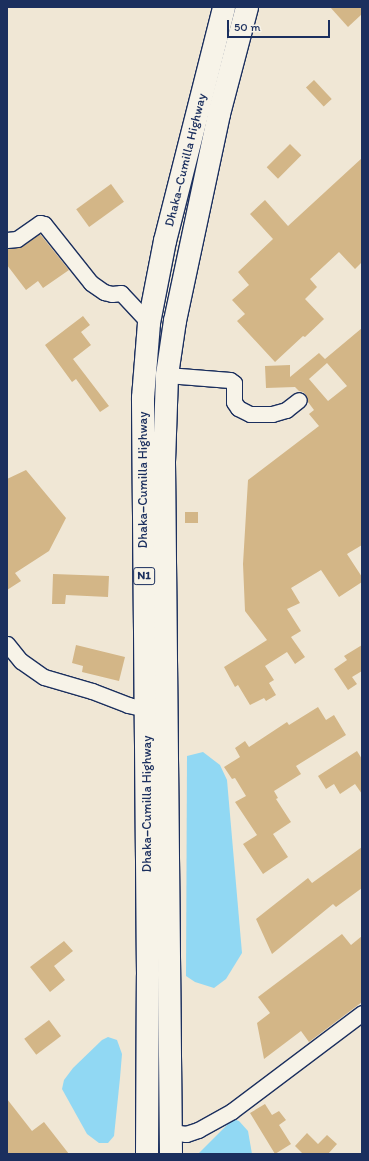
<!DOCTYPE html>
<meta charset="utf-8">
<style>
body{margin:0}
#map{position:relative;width:369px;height:1161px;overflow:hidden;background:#f0e7d5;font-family:Itim,sans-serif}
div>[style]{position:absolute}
.water>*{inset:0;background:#91d8f3}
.building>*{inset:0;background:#d3b687;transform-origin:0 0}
.roads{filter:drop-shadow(1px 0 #1b2f5e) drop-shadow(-1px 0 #1b2f5e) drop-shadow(0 1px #1b2f5e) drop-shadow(0 -1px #1b2f5e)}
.street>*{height:15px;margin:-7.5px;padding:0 7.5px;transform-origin:7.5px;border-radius:7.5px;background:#f7f3e8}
.highway>*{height:22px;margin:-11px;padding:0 11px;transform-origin:11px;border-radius:11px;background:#f7f3e8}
span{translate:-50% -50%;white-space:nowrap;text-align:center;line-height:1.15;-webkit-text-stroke:3px #f7f3e8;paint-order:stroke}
.shield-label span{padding:1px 3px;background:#f7f3e8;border:1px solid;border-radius:3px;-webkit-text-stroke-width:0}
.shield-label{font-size:12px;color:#1b2f5e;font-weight:700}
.street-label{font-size:13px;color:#1b2f5e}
.frame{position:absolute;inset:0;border:8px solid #1b2f5e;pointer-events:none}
.scale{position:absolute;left:227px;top:20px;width:103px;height:18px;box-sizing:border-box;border:2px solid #1b2f5e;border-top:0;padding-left:5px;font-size:12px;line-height:14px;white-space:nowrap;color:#1b2f5e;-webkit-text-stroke:3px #f7f3e8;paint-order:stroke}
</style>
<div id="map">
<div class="water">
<i style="clip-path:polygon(203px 752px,220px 765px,227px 780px,242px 953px,226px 979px,214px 988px,195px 982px,186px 976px,187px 756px)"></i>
<i style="clip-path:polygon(108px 1037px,117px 1040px,122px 1054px,120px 1078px,114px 1136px,108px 1143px,99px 1143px,87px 1134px,62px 1089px,64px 1080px,73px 1068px,102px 1040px)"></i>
<i style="clip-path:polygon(233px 1119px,239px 1121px,248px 1131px,252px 1154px,198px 1154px)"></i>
</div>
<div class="building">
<i style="clip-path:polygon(330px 7px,362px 7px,362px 14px,348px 27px)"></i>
<i style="left:314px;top:80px;width:26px;height:11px;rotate:47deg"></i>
<i style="left:290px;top:144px;width:16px;height:33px;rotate:45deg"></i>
<i style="clip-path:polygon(362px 158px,362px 262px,355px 269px,339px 252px,310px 279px,317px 287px,305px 299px,324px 319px,305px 337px,303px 336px,275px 362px,237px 321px,245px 314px,232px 300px,249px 285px,238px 272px,273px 239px,250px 214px,265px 200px,288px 226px)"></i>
<i style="left:111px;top:184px;width:22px;height:43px;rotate:54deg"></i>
<i style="clip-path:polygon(40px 234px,69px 270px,43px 288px,38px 281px,26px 290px,7px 265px,7px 249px,22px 247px)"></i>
<i style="clip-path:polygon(83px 316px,90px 325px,81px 332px,91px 345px,73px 359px,109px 406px,100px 412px,76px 379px,72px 382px,45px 345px)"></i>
<i style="clip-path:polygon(evenodd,362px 328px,362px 545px,347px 554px,362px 577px,362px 582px,339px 597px,321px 570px,291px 588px,300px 603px,287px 609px,301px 631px,291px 637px,305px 657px,295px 664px,287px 652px,265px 666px,274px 680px,269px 683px,276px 695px,266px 701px,264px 698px,250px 705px,238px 685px,235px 687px,224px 667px,267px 640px,245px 611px,243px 564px,248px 480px,319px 426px,309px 414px,314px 410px,308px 402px,306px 395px,303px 392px,299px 391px,295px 387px,266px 388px,265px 366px,290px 365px,290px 377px,319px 353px,325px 359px,362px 328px,327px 363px,347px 386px,328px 401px,309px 379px,327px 363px)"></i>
<i style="clip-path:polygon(26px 470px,66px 518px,49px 551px,15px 573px,21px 581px,7px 590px,7px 479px)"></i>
<i style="left:185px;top:512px;width:13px;height:11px"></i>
<i style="clip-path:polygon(53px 574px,109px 576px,108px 597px,66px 595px,65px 604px,52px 604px)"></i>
<i style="clip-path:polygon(76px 645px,125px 657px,119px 681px,82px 672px,83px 666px,72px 663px)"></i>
<i style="clip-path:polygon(362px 645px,362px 671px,352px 677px,357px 684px,348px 690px,334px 669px,347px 660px,344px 656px)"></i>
<i style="clip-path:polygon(318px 707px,326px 720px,334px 715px,346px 735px,296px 766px,301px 774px,274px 791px,278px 798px,276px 799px,291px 822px,273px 834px,288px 857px,263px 874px,243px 844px,257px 835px,235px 802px,246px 796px,235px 778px,232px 779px,224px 767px,240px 757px,235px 748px,245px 741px,249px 747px,287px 722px,289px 725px)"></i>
<i style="clip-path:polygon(357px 751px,362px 759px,362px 794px,355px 784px,340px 794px,334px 784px,326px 789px,318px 776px)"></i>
<i style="clip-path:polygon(362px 847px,362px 888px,336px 907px,333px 904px,272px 954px,256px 919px,308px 878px,312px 883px)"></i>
<i style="clip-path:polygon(342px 934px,351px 945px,362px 936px,362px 1002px,309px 1042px,301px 1031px,264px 1059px,257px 1023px,270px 1013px,258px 997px)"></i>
<i style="clip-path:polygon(64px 941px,73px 951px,54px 966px,65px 980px,50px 992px,30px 967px)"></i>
<i style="left:49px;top:1020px;width:20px;height:31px;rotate:53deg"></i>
<i style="clip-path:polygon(7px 1099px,32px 1131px,44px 1122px,69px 1154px,7px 1154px)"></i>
<i style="clip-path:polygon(265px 1104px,272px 1115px,279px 1111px,286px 1120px,279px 1125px,291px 1144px,275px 1154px,250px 1113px)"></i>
<i style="clip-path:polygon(307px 1133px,318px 1144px,327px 1135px,337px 1144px,328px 1154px,303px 1154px,295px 1146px)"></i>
</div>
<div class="roads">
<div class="street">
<i style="left:7px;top:240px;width:10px;rotate:-6deg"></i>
<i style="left:17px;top:239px;width:28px;rotate:-35deg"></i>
<i style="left:40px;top:223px;width:4px;rotate:14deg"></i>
<i style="left:44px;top:224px;width:75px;rotate:51.5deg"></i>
<i style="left:91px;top:283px;width:16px;rotate:35deg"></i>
<i style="left:104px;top:292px;width:8px;rotate:14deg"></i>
<i style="left:112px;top:294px;width:9px;rotate:-6deg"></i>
<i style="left:121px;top:293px;width:41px;rotate:47deg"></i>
<i style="left:167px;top:375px;width:63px;rotate:4.5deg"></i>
<i style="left:230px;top:380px;width:5px;rotate:37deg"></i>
<i style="left:234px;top:383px;width:19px;rotate:90deg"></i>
<i style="left:234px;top:402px;width:7px;rotate:56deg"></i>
<i style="left:238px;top:408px;width:13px;rotate:27deg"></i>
<i style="left:250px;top:414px;width:22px"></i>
<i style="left:272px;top:414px;width:15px;rotate:-16deg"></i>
<i style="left:286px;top:410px;width:16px;rotate:-38deg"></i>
<i style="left:7px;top:644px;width:22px;rotate:51deg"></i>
<i style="left:21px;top:661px;width:28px;rotate:35deg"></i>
<i style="left:44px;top:677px;width:50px;rotate:16.3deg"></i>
<i style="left:92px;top:691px;width:39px;rotate:21deg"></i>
<i style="left:128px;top:705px;width:18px;rotate:13deg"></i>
<i style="left:172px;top:1132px;width:14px;rotate:8deg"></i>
<i style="left:186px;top:1134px;width:13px;rotate:-18deg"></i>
<i style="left:198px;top:1130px;width:39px;rotate:-29deg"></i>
<i style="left:232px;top:1111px;width:163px;rotate:-37deg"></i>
</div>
<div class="highway">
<i style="left:147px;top:1154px;width:179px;rotate:-89.7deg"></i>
<i style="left:148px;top:975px;width:577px;rotate:-90.5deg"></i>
<i style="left:143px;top:398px;width:75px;rotate:-85.4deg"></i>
<i style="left:149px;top:323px;width:84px;rotate:-79deg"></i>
<i style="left:165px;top:241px;width:241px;rotate:-75.8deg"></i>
<i style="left:171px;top:1154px;width:692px;rotate:-90.58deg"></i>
<i style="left:164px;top:462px;width:87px;rotate:-88deg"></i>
<i style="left:167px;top:375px;width:55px;rotate:-81.6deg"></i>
<i style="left:175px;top:321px;width:212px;rotate:-78deg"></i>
<i style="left:219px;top:114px;width:111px;rotate:-75.3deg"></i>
</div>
</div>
<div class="shield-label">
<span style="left:144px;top:576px">N1</span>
</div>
<div class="street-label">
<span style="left:186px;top:160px;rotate:-76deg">Dhaka–Cumilla Highway</span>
<span style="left:143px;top:480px;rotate:-90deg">Dhaka–Cumilla Highway</span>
<span style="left:147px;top:804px;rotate:-90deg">Dhaka–Cumilla Highway</span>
</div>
<div class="frame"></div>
<div class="scale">50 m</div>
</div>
